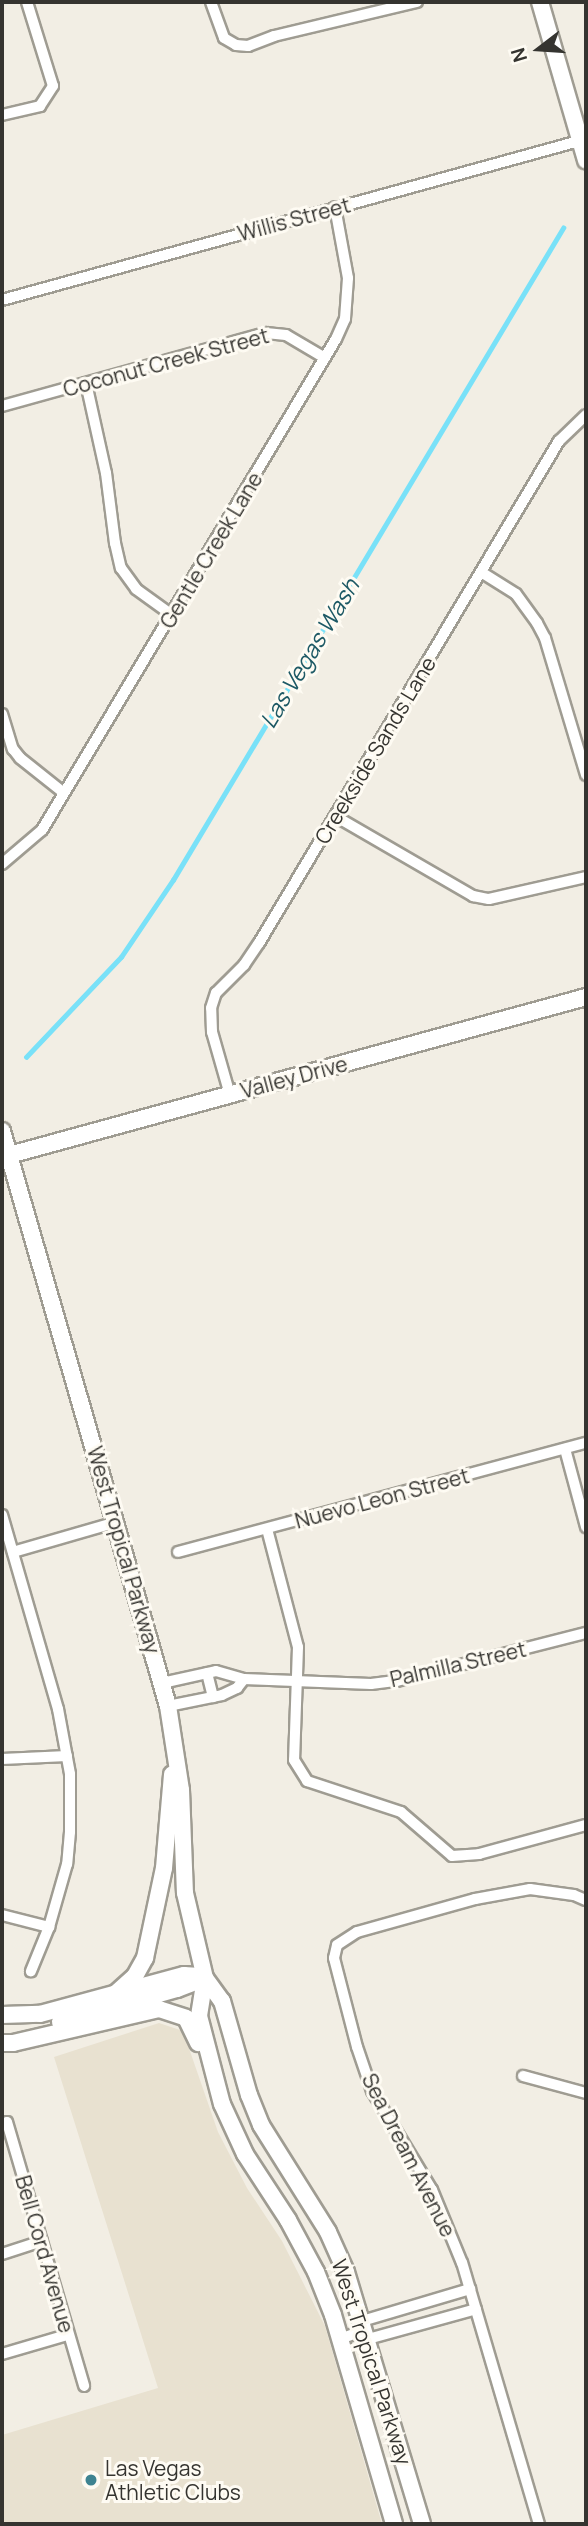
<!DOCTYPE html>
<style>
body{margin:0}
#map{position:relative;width:588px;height:2526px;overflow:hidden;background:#f2eee4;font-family:Manrope,sans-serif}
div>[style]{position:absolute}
.built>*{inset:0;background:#e8e1d0}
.stream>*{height:4.5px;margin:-2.25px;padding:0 2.25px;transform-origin:2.25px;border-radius:2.25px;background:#79e1f8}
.roads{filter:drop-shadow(2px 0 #9f9c92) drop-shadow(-2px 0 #9f9c92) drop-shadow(0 2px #9f9c92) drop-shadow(0 -2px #9f9c92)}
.street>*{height:10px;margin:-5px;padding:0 5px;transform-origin:5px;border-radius:5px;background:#fff}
.secondary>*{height:16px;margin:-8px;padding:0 8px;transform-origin:8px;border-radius:8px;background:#fff}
.dots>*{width:19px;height:19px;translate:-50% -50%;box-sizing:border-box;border:4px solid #fefbf3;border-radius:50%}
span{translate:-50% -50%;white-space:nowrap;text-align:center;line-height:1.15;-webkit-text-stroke:6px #fefbf3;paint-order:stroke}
.street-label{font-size:21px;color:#353430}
.poi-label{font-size:21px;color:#353430}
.left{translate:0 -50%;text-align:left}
.water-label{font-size:23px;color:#1d5965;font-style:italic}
.frame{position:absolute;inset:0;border:4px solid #353430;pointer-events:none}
.north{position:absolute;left:504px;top:14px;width:70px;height:70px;-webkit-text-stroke:5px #fefbf3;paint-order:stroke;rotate:253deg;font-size:19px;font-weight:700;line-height:28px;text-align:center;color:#353430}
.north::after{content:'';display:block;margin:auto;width:24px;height:32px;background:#353430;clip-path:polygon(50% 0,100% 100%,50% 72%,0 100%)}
</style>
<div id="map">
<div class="built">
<i style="clip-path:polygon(159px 2023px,183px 2031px,218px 2132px,247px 2188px,282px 2241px,325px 2326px,382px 2524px,2px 2524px,2px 2435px,158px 2388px,54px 2057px)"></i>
</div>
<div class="stream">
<i style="left:26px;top:1057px;width:138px;rotate:-46.5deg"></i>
<i style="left:121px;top:957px;width:93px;rotate:-56deg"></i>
<i style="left:173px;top:880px;width:760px;rotate:-59.11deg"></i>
</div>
<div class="roads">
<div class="street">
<i style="left:211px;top:2px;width:38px;rotate:70deg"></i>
<i style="left:224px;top:38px;width:14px;rotate:30deg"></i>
<i style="left:236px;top:45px;width:12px;rotate:5deg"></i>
<i style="left:248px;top:46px;width:28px;rotate:-21deg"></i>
<i style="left:274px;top:36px;width:147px;rotate:-13.4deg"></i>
<i style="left:2px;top:115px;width:39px;rotate:-13deg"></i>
<i style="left:40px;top:106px;width:24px;rotate:-57deg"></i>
<i style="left:53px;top:86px;width:88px;rotate:-107.2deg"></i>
<i style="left:2px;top:300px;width:606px;rotate:-15.41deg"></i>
<i style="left:86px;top:383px;width:92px;rotate:77.5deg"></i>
<i style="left:106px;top:473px;width:71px;rotate:82.7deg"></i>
<i style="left:115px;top:543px;width:26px;rotate:77deg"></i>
<i style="left:121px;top:568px;width:26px;rotate:54deg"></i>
<i style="left:136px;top:589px;width:44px;rotate:35.8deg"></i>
<i style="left:2px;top:406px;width:274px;rotate:-15.5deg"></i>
<i style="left:266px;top:333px;width:20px;rotate:6deg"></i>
<i style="left:286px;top:335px;width:45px;rotate:30.5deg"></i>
<i style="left:481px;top:572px;width:41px;rotate:32.2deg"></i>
<i style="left:516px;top:594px;width:36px;rotate:54deg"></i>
<i style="left:537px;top:623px;width:17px;rotate:62deg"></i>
<i style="left:545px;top:638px;width:143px;rotate:73.3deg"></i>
<i style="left:2px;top:714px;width:37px;rotate:73deg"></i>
<i style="left:13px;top:749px;width:11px;rotate:52deg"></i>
<i style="left:20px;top:758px;width:56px;rotate:38.5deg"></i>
<i style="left:335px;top:816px;width:160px;rotate:30.1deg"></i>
<i style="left:473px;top:896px;width:16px;rotate:11deg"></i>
<i style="left:489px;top:899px;width:99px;rotate:-12.8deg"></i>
<i style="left:2px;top:864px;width:52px;rotate:-40.4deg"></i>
<i style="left:42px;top:830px;width:572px;rotate:-59.09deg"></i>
<i style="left:336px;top:339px;width:22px;rotate:-66deg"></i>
<i style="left:345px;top:319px;width:41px;rotate:-85.8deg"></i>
<i style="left:348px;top:278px;width:72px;rotate:-100.4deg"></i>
<i style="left:230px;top:1095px;width:66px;rotate:-105.9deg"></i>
<i style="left:212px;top:1032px;width:24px;rotate:-92deg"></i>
<i style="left:211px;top:1008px;width:16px;rotate:-72deg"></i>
<i style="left:216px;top:993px;width:40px;rotate:-45deg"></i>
<i style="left:244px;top:965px;width:27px;rotate:-56deg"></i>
<i style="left:259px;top:943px;width:585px;rotate:-59.14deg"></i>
<i style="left:559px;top:441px;width:37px;rotate:-44deg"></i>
<i style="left:565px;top:1449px;width:81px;rotate:74.9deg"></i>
<i style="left:2px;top:1515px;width:202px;rotate:73.9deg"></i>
<i style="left:58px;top:1709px;width:66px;rotate:79.5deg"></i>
<i style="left:70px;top:1774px;width:58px;rotate:90deg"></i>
<i style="left:70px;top:1832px;width:32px;rotate:95deg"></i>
<i style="left:67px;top:1864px;width:66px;rotate:105.9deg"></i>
<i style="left:49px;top:1927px;width:48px;rotate:112.2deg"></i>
<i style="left:267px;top:1529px;width:122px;rotate:75.3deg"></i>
<i style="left:298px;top:1647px;width:113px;rotate:92deg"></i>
<i style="left:294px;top:1760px;width:25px;rotate:58deg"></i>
<i style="left:307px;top:1781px;width:99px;rotate:18.3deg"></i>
<i style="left:401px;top:1812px;width:67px;rotate:40.8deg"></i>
<i style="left:452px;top:1856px;width:27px;rotate:-4deg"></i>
<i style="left:479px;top:1854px;width:111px;rotate:-15.2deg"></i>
<i style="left:13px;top:1552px;width:108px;rotate:-16.1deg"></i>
<i style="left:178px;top:1552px;width:422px;rotate:-15deg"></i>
<i style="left:207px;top:1673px;width:25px;rotate:76deg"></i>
<i style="left:162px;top:1683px;width:55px;rotate:-12.5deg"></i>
<i style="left:216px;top:1671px;width:29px;rotate:16deg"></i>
<i style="left:244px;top:1679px;width:127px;rotate:2.3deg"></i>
<i style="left:371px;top:1684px;width:26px;rotate:-7deg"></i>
<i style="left:397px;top:1681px;width:195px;rotate:-14.3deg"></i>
<i style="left:168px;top:1706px;width:55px;rotate:-11.5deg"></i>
<i style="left:222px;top:1695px;width:17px;rotate:-25deg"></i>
<i style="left:237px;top:1688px;width:11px;rotate:-52deg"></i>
<i style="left:2px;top:1759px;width:65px;rotate:-2.6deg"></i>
<i style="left:2px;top:1915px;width:49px;rotate:14.3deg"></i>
<i style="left:523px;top:2076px;width:65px;rotate:15.1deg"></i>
<i style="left:2px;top:2124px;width:5px;rotate:-22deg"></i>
<i style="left:7px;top:2122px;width:275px;rotate:73.7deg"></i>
<i style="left:2px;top:2254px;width:42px;rotate:-18deg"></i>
<i style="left:362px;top:2321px;width:113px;rotate:-16.5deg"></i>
<i style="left:340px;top:2339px;width:27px;rotate:-20deg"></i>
<i style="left:368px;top:2339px;width:112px;rotate:-15.5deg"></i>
<i style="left:2px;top:2354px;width:68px;rotate:-16.3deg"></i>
<i style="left:539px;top:2524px;width:272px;rotate:-106.4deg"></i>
<i style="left:462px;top:2263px;width:79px;rotate:-112.3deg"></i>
<i style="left:432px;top:2190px;width:116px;rotate:-121.2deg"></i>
<i style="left:372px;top:2091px;width:46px;rotate:-108.8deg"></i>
<i style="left:357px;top:2047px;width:92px;rotate:-104.5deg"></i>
<i style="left:334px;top:1958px;width:13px;rotate:-77deg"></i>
<i style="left:337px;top:1945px;width:24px;rotate:-33deg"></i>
<i style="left:357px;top:1932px;width:123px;rotate:-15.6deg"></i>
<i style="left:475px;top:1899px;width:56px;rotate:-10.3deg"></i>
<i style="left:530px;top:1889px;width:44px;rotate:7.8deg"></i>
<i style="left:574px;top:1895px;width:13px;rotate:23deg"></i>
</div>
<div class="secondary">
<i style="left:540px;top:2px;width:165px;rotate:73.8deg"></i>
<i style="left:2px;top:1131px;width:598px;rotate:73.9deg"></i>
<i style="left:168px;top:1706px;width:85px;rotate:81.2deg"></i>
<i style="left:181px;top:1790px;width:103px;rotate:87.8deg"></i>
<i style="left:185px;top:1893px;width:87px;rotate:76.8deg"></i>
<i style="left:205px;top:1978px;width:29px;rotate:54deg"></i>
<i style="left:222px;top:2001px;width:98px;rotate:74deg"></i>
<i style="left:249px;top:2095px;width:32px;rotate:68deg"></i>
<i style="left:261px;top:2125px;width:126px;rotate:57.9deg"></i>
<i style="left:328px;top:2232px;width:44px;rotate:65.8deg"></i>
<i style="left:346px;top:2272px;width:263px;rotate:73.2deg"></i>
<i style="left:2px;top:1157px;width:606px;rotate:-15.32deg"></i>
<i style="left:205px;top:1978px;width:38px;rotate:99deg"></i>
<i style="left:199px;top:2016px;width:91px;rotate:75.4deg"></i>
<i style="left:222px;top:2104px;width:55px;rotate:65.3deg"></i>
<i style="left:245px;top:2154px;width:79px;rotate:56.9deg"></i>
<i style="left:288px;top:2220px;width:59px;rotate:61.7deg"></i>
<i style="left:316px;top:2272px;width:46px;rotate:68.4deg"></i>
<i style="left:333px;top:2315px;width:218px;rotate:73.7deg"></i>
<i style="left:115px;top:1994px;width:27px;rotate:-42deg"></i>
<i style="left:135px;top:1976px;width:21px;rotate:-61deg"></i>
<i style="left:145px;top:1958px;width:92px;rotate:-78.1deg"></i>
<i style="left:164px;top:1868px;width:94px;rotate:-85.1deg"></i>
<i style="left:2px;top:2015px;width:38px;rotate:-2deg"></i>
<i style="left:40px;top:2014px;width:149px;rotate:-15.2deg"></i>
<i style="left:184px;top:1975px;width:15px;rotate:4deg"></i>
<i style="left:60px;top:2022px;width:122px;rotate:-15.8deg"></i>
<i style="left:177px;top:1989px;width:30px;rotate:-21deg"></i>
<i style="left:2px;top:2043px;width:11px"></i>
<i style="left:13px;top:2043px;width:150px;rotate:-13.1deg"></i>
<i style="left:159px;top:2009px;width:28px;rotate:18deg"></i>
<i style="left:186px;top:2018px;width:28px;rotate:64deg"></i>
</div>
</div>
<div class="dots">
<i style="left:91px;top:2480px;background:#3e8391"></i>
</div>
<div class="street-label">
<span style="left:294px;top:219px;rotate:-15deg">Willis Street</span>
<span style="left:166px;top:362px;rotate:-15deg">Coconut Creek Street</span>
<span style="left:211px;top:550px;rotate:-59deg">Gentle Creek Lane</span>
<span style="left:375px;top:750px;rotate:-59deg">Creekside Sands Lane</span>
<span style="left:294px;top:1077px;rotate:-15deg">Valley Drive</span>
<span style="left:382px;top:1498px;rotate:-15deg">Nuevo Leon Street</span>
<span style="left:124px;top:1550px;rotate:74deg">West Tropical Parkway</span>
<span style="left:458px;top:1664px;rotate:-13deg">Palmilla Street</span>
<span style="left:409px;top:2155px;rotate:63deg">Sea Dream Avenue</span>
<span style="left:45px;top:2254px;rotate:74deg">Bell Cord Avenue</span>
<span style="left:372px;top:2362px;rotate:72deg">West Tropical Parkway</span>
</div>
<div class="poi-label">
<span class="left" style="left:105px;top:2480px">Las Vegas<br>Athletic Clubs</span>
</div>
<div class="water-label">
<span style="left:309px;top:653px;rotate:-59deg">Las Vegas Wash</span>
</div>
<div class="frame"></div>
<div class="north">N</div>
</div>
